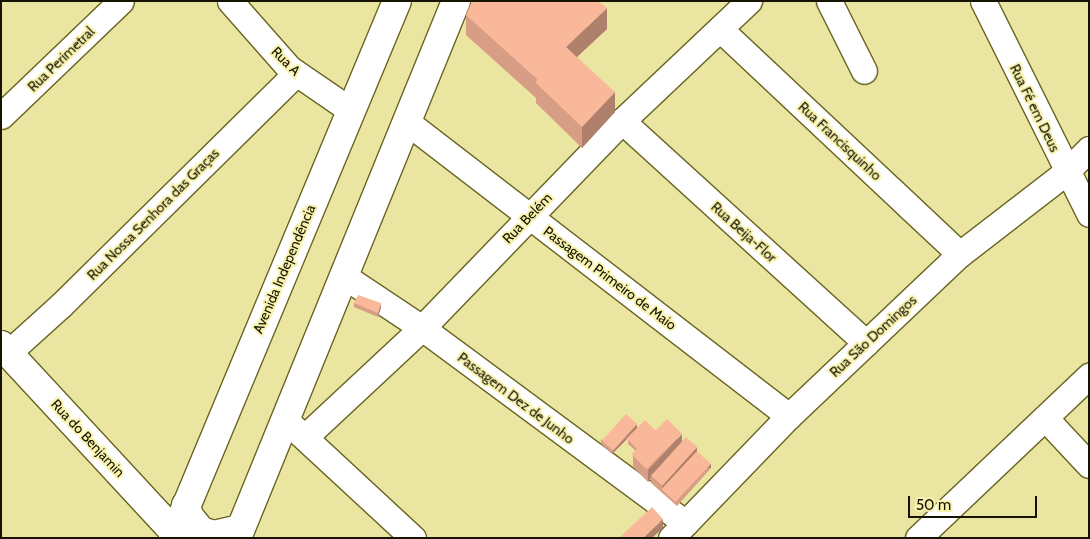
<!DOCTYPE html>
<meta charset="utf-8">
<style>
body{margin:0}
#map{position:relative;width:1090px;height:539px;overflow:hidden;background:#eae5a1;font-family:Cabin,sans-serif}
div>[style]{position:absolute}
.roads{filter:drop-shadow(1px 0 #6a6422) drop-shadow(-1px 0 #6a6422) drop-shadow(0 1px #6a6422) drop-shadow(0 -1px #6a6422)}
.minor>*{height:25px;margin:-12.5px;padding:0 12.5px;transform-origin:12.5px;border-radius:12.5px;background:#fff}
.major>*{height:28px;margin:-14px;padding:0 14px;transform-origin:14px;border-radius:14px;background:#fff}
.wall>*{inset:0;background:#d79e85}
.shaded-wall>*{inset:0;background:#af816c;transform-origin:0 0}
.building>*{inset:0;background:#fab89b;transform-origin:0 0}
span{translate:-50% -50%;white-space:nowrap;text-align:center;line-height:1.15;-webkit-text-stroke:4px #f7f2ae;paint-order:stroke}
.street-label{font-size:14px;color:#161300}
.frame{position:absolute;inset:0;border:2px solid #161300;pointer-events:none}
.scale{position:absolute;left:908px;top:496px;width:129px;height:22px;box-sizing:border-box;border:2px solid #161300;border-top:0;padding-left:6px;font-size:15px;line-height:18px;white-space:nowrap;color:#161300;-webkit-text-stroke:4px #f7f2ae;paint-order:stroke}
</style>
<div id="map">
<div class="roads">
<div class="minor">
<i style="left:230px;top:1px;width:89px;rotate:48.6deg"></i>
<i style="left:289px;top:68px;width:74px;rotate:34.5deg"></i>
<i style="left:829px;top:1px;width:78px;rotate:63.4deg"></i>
<i style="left:983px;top:1px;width:238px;rotate:63.5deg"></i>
<i style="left:720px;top:29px;width:329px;rotate:43.2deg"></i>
<i style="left:1px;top:116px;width:166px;rotate:-43.8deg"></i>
<i style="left:622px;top:121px;width:330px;rotate:42.3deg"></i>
<i style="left:407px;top:122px;width:482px;rotate:37.6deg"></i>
<i style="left:344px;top:276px;width:94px;rotate:33.7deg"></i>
<i style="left:422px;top:328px;width:328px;rotate:36.5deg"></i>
<i style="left:8px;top:353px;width:72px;rotate:-42.2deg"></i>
<i style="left:61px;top:305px;width:330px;rotate:-44.6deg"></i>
<i style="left:1046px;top:419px;width:63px;rotate:46.9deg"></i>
<i style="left:292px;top:426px;width:165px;rotate:42.8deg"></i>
<i style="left:306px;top:436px;width:158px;rotate:-43deg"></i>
<i style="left:422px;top:328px;width:288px;rotate:-46deg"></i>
<i style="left:622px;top:121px;width:175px;rotate:-43.4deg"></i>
<i style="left:671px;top:538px;width:170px;rotate:-46deg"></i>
<i style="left:789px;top:416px;width:236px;rotate:-43.5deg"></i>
<i style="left:960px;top:254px;width:134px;rotate:-37.7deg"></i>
<i style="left:1066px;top:172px;width:33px;rotate:-45deg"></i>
<i style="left:918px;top:538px;width:236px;rotate:-43.5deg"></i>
</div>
<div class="major">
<i style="left:1px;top:345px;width:263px;rotate:47.2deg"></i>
<i style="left:186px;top:505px;width:11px;rotate:75deg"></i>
<i style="left:189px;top:516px;width:19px;rotate:51deg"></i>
<i style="left:201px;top:531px;width:14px;rotate:17deg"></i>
<i style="left:214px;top:535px;width:27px;rotate:-13deg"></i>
<i style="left:173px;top:538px;width:582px;rotate:-67.36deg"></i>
<i style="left:237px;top:538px;width:580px;rotate:-67.81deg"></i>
</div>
</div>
<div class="wall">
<i style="clip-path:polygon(466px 15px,607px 29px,577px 57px,615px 112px,582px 148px,536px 103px,536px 98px,466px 35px)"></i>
<i style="clip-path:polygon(354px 303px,381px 307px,378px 317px,354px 307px)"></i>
<i style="clip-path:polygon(637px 429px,612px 454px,601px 444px,601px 440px)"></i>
<i style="clip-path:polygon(656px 431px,682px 441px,697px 451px,711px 468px,677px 506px,651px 483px,651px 478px,648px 482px,633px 467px,633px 455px,636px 451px,628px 444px,628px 440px)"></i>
</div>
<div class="shaded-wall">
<i style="clip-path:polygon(607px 8px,607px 29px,566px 67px,566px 47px)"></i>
<i style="clip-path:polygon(615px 92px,615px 112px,582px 148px,582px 127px)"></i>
<i style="clip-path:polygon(381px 303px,381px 307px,378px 317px,378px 313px)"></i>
<i style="clip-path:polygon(637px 424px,637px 429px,612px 454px,612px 450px)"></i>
<i style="clip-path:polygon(682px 434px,682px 446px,651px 475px,651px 478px,648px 482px,648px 470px)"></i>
<i style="clip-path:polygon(697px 447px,697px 455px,662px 489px,662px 485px)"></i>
<i style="left:711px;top:464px;width:4px;height:51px;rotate:90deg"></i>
<i style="clip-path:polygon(663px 519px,663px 528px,652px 538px,643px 538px)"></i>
</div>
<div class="building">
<i style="clip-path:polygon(472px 1px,598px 1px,607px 8px,566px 47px,615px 92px,582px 127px,536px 83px,537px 79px,466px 15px)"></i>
<i style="clip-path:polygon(358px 295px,381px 303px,378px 313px,354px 303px)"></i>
<i style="left:626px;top:414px;width:15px;height:36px;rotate:42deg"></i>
<i style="left:667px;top:419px;width:21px;height:50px;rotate:45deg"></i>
<i style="left:645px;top:420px;width:16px;height:26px;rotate:45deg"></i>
<i style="left:686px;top:437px;width:15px;height:52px;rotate:42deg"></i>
<i style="left:697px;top:451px;width:19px;height:52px;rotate:43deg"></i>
<i style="clip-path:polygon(652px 507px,663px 519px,643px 538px,619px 538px)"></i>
</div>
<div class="street-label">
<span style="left:61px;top:59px;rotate:-44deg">Rua Perimetral</span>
<span style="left:286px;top:61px;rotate:45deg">Rua A</span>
<span style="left:1035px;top:108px;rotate:64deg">Rua Fé em Deus</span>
<span style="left:840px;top:141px;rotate:43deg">Rua Francisquinho</span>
<span style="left:153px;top:214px;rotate:-45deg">Rua Nossa Senhora das Graças</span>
<span style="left:527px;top:218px;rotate:-46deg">Rua Belém</span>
<span style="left:744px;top:232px;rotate:42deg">Rua Beija-Flor</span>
<span style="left:284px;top:269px;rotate:-67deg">Avenida Independência</span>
<span style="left:610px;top:278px;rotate:37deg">Passagem Primeiro de Maio</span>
<span style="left:873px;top:336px;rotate:-43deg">Rua São Domingos</span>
<span style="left:516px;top:398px;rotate:37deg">Passagem Dez de Junho</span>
<span style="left:88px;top:438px;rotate:47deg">Rua do Benjamin</span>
</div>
<div class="frame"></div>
<div class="scale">50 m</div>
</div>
